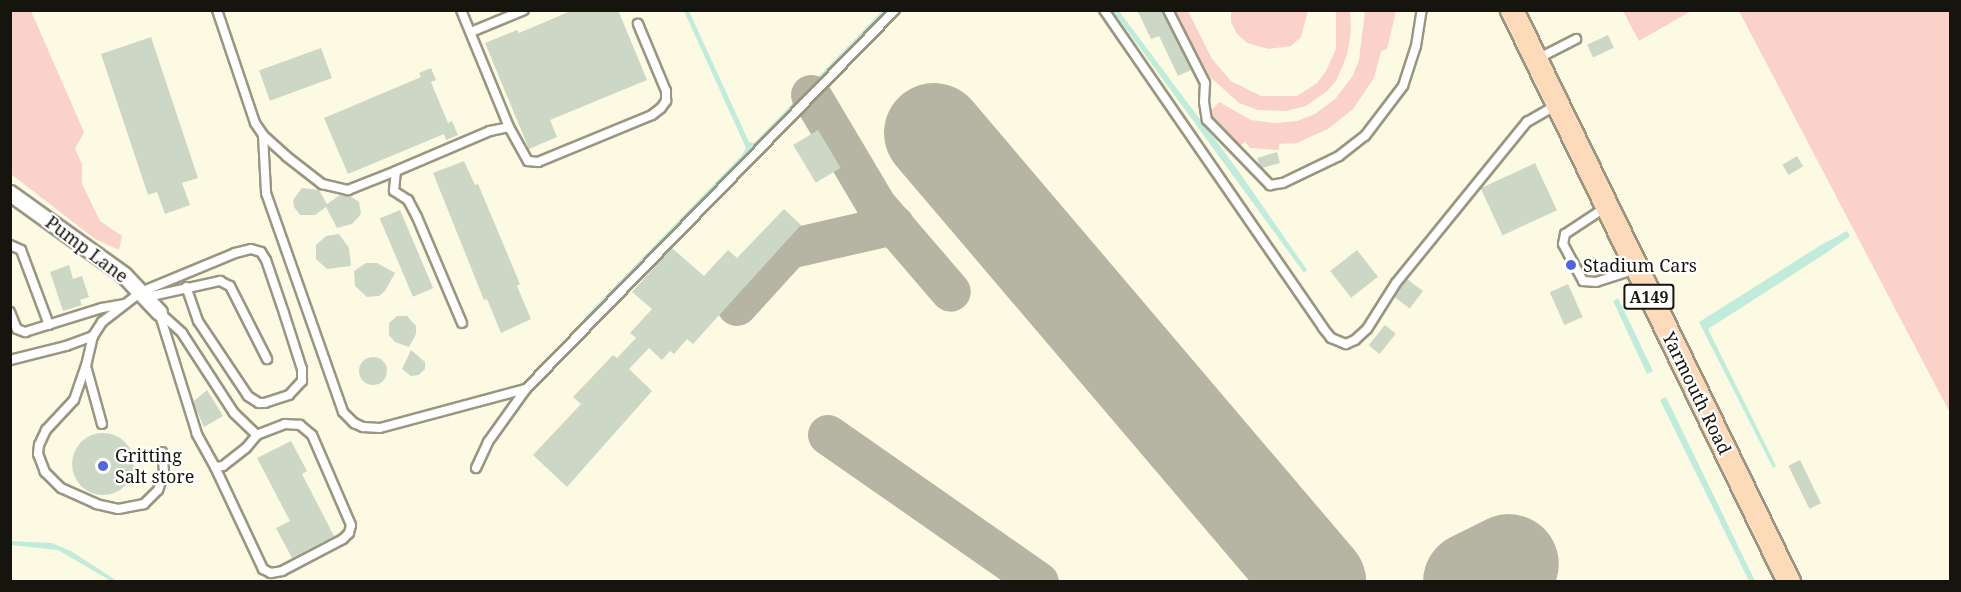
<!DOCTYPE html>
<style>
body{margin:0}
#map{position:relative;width:1961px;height:592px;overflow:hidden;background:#fdfae4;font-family:"Noto Serif",serif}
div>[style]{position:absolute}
.green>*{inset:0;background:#fbd2ca}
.water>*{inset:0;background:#c1ecdb}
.taxiway>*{height:40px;margin:-20px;padding:0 20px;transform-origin:20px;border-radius:20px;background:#b6b4a2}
.runway>*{height:100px;margin:-50px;padding:0 50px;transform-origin:50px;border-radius:50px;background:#b6b4a2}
.building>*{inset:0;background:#ccd8c5;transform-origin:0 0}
.round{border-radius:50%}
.roads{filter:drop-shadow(2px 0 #999682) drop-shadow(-2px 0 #999682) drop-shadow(0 2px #999682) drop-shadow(0 -2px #999682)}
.lane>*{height:8px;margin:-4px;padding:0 4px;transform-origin:4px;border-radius:4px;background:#fff}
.street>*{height:15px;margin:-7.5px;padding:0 7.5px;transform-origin:7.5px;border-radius:7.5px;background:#fff}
.primary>*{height:22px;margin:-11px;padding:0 11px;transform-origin:11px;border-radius:11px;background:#fddab9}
.dots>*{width:16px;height:16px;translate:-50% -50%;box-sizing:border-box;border:3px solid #fff;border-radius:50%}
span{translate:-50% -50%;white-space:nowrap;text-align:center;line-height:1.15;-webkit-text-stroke:4.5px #fff;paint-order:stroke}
.shield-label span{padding:2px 4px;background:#fff;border:2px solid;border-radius:4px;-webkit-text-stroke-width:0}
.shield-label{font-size:16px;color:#16150d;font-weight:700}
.street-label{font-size:18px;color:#16150d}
.poi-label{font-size:18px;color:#16150d}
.left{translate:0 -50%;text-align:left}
.frame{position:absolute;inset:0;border:12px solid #16150d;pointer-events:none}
</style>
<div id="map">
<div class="green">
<i style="clip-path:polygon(10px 11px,31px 11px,84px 132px,75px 149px,82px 164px,82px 184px,100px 221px,122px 236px,119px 250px,95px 239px,11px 174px)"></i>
<i style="clip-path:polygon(1175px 11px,1188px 11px,1212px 59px,1231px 81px,1261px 96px,1297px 96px,1317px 83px,1326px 71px,1336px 49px,1336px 11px,1350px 11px,1351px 32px,1347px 55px,1336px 81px,1326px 92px,1306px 106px,1286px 111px,1258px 110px,1239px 103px,1208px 75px)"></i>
<i style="clip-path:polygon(1231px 11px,1231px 10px,1308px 11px,1301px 37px,1291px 46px,1269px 49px,1247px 43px,1237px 34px,1231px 22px)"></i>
<i style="clip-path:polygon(1365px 11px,1396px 11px,1387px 49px,1381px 51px,1374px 78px,1353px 109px,1328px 129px,1297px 143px,1279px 144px,1279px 150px,1250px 148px,1245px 142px,1238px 147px,1209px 113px,1219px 102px,1251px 120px,1275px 123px,1297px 121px,1315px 114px,1335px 99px,1352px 77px,1359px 60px)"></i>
<i style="clip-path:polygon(1623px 11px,1691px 11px,1639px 41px)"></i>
<i style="clip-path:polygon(1739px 11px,1950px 11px,1950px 413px,1858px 238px)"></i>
</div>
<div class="water">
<i style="clip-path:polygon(684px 11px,689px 11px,749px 142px,754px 143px,882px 11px,889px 11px,587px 322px,583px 319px,742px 155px,746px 148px)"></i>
<i style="clip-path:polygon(1113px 11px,1119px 11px,1237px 169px,1307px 270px,1304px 273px)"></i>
<i style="clip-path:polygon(1847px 231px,1850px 236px,1826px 253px,1708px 329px,1776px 466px,1773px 468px,1699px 322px,1821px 245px)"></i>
<i style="clip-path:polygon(1618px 298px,1653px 371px,1647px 374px,1613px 301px)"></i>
<i style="clip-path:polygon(1666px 397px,1755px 581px,1749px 581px,1660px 400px)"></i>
<i style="clip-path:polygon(10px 541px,52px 543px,71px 551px,117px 581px,111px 581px,58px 550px,11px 545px)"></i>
</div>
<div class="taxiway">
<i style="left:811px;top:95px;width:129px;rotate:59.3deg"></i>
<i style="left:877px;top:206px;width:113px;rotate:49.3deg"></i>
<i style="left:737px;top:306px;width:77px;rotate:-47.6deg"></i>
<i style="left:789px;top:249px;width:108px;rotate:-12.9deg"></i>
<i style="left:828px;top:435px;width:257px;rotate:34.9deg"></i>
</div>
<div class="runway">
<i style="left:934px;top:133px;width:590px;rotate:49.61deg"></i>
<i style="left:1473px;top:582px;width:40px;rotate:-26.6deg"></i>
</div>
<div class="building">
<i style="clip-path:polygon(573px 10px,618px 10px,647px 80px,550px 120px,557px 137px,529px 149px,485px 43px,517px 30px,519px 33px)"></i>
<i style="clip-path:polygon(1137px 10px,1162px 10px,1191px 70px,1178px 76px,1159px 36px,1151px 39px)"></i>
<i style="left:1608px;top:35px;width:14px;height:23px;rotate:65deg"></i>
<i style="clip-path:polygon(151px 37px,198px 178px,182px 183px,190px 205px,165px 214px,157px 192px,148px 195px,101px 54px)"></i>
<i style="left:321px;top:48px;width:32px;height:66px;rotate:70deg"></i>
<i style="clip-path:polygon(431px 68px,436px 80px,431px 82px,448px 123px,452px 121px,458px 135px,446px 140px,444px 134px,348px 174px,324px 118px,421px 77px,419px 73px)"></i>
<i style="left:818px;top:130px;width:44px;height:29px;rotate:59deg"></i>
<i style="clip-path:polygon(1277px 152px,1280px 163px,1262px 168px,1260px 166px,1257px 158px)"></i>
<i style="left:1797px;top:156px;width:12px;height:17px;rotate:59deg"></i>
<i style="clip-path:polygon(464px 161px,475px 185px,478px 184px,520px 284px,517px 286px,531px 319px,501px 333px,487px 299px,484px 300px,433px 173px)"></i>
<i style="left:1535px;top:163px;width:52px;height:60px;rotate:65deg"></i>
<i style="clip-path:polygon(302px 188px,319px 190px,327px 204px,340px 195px,350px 196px,359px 202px,361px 214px,352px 224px,337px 228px,326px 207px,315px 215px,300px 215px,294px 207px,293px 200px)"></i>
<i style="clip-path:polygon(784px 209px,801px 225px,693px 344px,687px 339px,674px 354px,670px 351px,662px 360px,649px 348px,629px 369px,652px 391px,567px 487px,533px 455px,581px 404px,573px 397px,613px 355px,617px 358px,636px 338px,630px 333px,652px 309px,632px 292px,672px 248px,704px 276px,728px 250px,737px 258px)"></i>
<i style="left:400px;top:210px;width:85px;height:22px;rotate:67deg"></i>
<i style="clip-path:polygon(339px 234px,349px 248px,351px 266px,327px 269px,316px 259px,316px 245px,326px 236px)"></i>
<i style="left:1357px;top:250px;width:34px;height:34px;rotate:52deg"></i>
<i style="clip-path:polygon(366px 263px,377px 263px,395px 273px,385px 291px,379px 296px,367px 297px,355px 286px,354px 271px)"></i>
<i style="clip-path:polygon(69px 265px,73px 279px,82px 276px,89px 297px,80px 300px,82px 305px,63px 311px,50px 272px)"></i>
<i style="left:1407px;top:279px;width:20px;height:22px;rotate:37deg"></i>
<i style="left:1568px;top:284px;width:36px;height:20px;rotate:66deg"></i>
<i style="clip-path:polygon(397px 316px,407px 316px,416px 326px,416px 334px,409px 347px,395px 342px,389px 335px,389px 323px)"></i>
<i style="left:1385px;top:325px;width:14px;height:26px;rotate:39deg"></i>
<i style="clip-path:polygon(411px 350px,425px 362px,425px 369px,419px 375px,411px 376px,402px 369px)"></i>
<i class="round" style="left:359px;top:357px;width:28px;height:28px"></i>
<i style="clip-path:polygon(207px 390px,223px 416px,204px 427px,193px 402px)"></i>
<i class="round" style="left:72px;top:433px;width:62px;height:62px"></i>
<i style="clip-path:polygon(291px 441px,307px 471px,302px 474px,334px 536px,292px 558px,276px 528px,290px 521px,257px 458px)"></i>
<i style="left:1800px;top:460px;width:48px;height:13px;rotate:64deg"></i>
</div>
<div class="roads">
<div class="lane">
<i style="left:217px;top:10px;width:119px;rotate:71.4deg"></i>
<i style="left:255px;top:123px;width:14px;rotate:56deg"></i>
<i style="left:263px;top:135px;width:31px;rotate:42deg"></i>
<i style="left:286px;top:156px;width:46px;rotate:37.9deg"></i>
<i style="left:322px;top:184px;width:27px;rotate:13deg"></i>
<i style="left:348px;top:190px;width:52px;rotate:-21.6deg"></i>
<i style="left:396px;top:171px;width:20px;rotate:96deg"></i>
<i style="left:394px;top:191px;width:17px;rotate:33deg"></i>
<i style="left:408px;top:200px;width:19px;rotate:62deg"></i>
<i style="left:417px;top:217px;width:115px;rotate:67deg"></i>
<i style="left:1104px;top:10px;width:386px;rotate:55.4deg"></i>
<i style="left:1323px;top:328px;width:13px;rotate:51deg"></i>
<i style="left:1331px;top:338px;width:16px;rotate:22deg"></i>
<i style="left:1346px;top:344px;width:10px;rotate:-24deg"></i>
<i style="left:1355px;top:340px;width:16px;rotate:-43deg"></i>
<i style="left:1367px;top:329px;width:54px;rotate:-57.8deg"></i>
<i style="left:1396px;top:283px;width:208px;rotate:-50.9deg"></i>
<i style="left:1527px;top:122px;width:34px;rotate:-30deg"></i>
<i style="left:1168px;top:10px;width:82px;rotate:63.1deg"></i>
<i style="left:1205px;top:83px;width:19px;rotate:93deg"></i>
<i style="left:1204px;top:102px;width:18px;rotate:81deg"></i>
<i style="left:1207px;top:120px;width:91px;rotate:45.9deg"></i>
<i style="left:1270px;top:185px;width:13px;rotate:-9deg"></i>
<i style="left:1283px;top:183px;width:62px;rotate:-25.7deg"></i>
<i style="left:1339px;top:156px;width:33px;rotate:-38deg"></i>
<i style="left:1365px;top:136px;width:63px;rotate:-52.8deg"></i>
<i style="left:1403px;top:86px;width:42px;rotate:-72deg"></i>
<i style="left:1416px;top:46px;width:36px;rotate:-81deg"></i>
<i style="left:471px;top:32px;width:57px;rotate:-22.5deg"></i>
<i style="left:1537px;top:59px;width:44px;rotate:-27.1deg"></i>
<i style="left:509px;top:127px;width:39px;rotate:61deg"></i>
<i style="left:528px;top:161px;width:10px;rotate:6deg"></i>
<i style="left:538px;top:162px;width:123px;rotate:-22.4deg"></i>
<i style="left:652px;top:115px;width:11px;rotate:-38deg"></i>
<i style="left:661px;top:108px;width:9px;rotate:-54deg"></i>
<i style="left:666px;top:101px;width:10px;rotate:-90deg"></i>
<i style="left:666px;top:91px;width:73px;rotate:-112.7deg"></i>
<i style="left:263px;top:135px;width:58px;rotate:87deg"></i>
<i style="left:266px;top:193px;width:232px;rotate:70.6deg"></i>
<i style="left:343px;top:412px;width:16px;rotate:45deg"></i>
<i style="left:354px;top:423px;width:10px;rotate:24deg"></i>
<i style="left:363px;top:427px;width:17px;rotate:3deg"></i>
<i style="left:380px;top:428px;width:151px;rotate:-15deg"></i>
<i style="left:396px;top:171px;width:102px;rotate:-23.1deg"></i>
<i style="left:490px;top:131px;width:19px;rotate:-12deg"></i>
<i style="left:509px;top:127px;width:126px;rotate:-112.3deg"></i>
<i style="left:1606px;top:207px;width:49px;rotate:146.6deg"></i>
<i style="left:1565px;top:234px;width:10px;rotate:101deg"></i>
<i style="left:1563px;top:244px;width:42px;rotate:61.6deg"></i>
<i style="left:1583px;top:281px;width:13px;rotate:4deg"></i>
<i style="left:1596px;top:282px;width:40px;rotate:-18deg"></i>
<i style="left:10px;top:245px;width:12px;rotate:24deg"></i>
<i style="left:21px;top:250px;width:80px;rotate:69.5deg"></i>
<i style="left:147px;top:297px;width:75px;rotate:-12.4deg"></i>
<i style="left:220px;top:281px;width:11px;rotate:27deg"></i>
<i style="left:230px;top:286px;width:82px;rotate:63.1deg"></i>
<i style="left:10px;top:312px;width:18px;rotate:68deg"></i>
<i style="left:17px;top:329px;width:9px;rotate:21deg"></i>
<i style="left:25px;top:332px;width:81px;rotate:-17.3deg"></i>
<i style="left:102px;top:308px;width:23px;rotate:-10deg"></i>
<i style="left:159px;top:312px;width:31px;rotate:42deg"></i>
<i style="left:182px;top:333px;width:95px;rotate:57deg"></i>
<i style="left:234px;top:413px;width:32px;rotate:44deg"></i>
<i style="left:257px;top:435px;width:17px;rotate:130deg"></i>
<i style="left:246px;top:448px;width:29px;rotate:142deg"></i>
<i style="left:223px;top:466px;width:8px;rotate:173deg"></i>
<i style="left:215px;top:467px;width:38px;rotate:-119deg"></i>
<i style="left:197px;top:434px;width:128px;rotate:-107.3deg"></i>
<i style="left:10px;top:360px;width:58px;rotate:-14deg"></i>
<i style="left:66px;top:346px;width:29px;rotate:-20deg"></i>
<i style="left:86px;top:366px;width:60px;rotate:74.6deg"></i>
<i style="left:162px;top:452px;width:20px;rotate:84deg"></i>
<i style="left:164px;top:472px;width:19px;rotate:108deg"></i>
<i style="left:158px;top:490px;width:20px;rotate:135deg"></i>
<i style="left:144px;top:504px;width:26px;rotate:169deg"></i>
<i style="left:118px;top:509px;width:22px;rotate:-167deg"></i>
<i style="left:97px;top:504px;width:39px;rotate:-156deg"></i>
<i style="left:61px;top:488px;width:23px;rotate:-135deg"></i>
<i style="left:45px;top:472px;width:19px;rotate:-111deg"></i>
<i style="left:38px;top:454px;width:9px;rotate:-84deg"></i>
<i style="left:39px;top:445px;width:17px;rotate:-65deg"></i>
<i style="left:46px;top:430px;width:41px;rotate:-47deg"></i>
<i style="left:74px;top:400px;width:36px;rotate:-71deg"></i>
<i style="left:86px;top:366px;width:31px;rotate:-77deg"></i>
<i style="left:93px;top:336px;width:17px;rotate:-57deg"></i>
<i style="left:102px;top:322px;width:49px;rotate:-37.6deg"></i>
<i style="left:141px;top:292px;width:102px;rotate:-22.5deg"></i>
<i style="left:235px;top:253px;width:16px;rotate:-14deg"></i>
<i style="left:251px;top:249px;width:10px;rotate:17deg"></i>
<i style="left:261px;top:252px;width:9px;rotate:58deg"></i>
<i style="left:266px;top:260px;width:56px;rotate:71.2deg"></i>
<i style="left:284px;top:313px;width:59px;rotate:72.2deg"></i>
<i style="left:302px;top:369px;width:12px;rotate:90deg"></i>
<i style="left:302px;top:381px;width:19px;rotate:133deg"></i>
<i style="left:289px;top:395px;width:25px;rotate:162deg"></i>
<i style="left:265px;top:403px;width:6px;rotate:180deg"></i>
<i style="left:259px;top:403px;width:13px;rotate:-148deg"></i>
<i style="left:248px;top:396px;width:90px;rotate:-123.7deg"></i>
<i style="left:198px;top:321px;width:36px;rotate:-109deg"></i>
<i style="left:215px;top:467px;width:113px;rotate:64.8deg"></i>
<i style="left:263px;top:569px;width:9px;rotate:27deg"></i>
<i style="left:271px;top:573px;width:11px;rotate:-10deg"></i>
<i style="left:282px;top:571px;width:69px;rotate:-27.7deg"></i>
<i style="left:343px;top:539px;width:8px;rotate:-45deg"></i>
<i style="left:349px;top:533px;width:8px;rotate:-76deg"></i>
<i style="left:351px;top:525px;width:98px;rotate:-113.4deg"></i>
<i style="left:312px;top:435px;width:16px;rotate:-140deg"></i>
<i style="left:300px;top:425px;width:15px;rotate:-176deg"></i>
<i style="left:285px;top:424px;width:30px;rotate:159deg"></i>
<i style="left:476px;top:468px;width:29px;rotate:-65deg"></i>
<i style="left:488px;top:442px;width:65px;rotate:-54.4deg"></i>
<i style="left:526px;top:389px;width:529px;rotate:-45.77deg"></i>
</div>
<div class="street">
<i style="left:10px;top:193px;width:140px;rotate:35.7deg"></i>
<i style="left:124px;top:275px;width:51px;rotate:46.6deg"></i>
</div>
<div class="primary">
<i style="left:1512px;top:10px;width:636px;rotate:64.16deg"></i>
</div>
</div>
<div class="dots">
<i style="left:1571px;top:265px;background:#5365db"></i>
<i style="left:103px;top:466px;background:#5365db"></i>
</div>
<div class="shield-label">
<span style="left:1649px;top:297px">A149</span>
</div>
<div class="street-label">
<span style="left:87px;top:249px;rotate:37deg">Pump Lane</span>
<span style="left:1697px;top:393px;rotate:64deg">Yarmouth Road</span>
</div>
<div class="poi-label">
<span class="left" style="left:1583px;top:265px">Stadium Cars</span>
<span class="left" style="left:115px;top:466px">Gritting<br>Salt store</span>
</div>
<div class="frame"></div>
</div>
